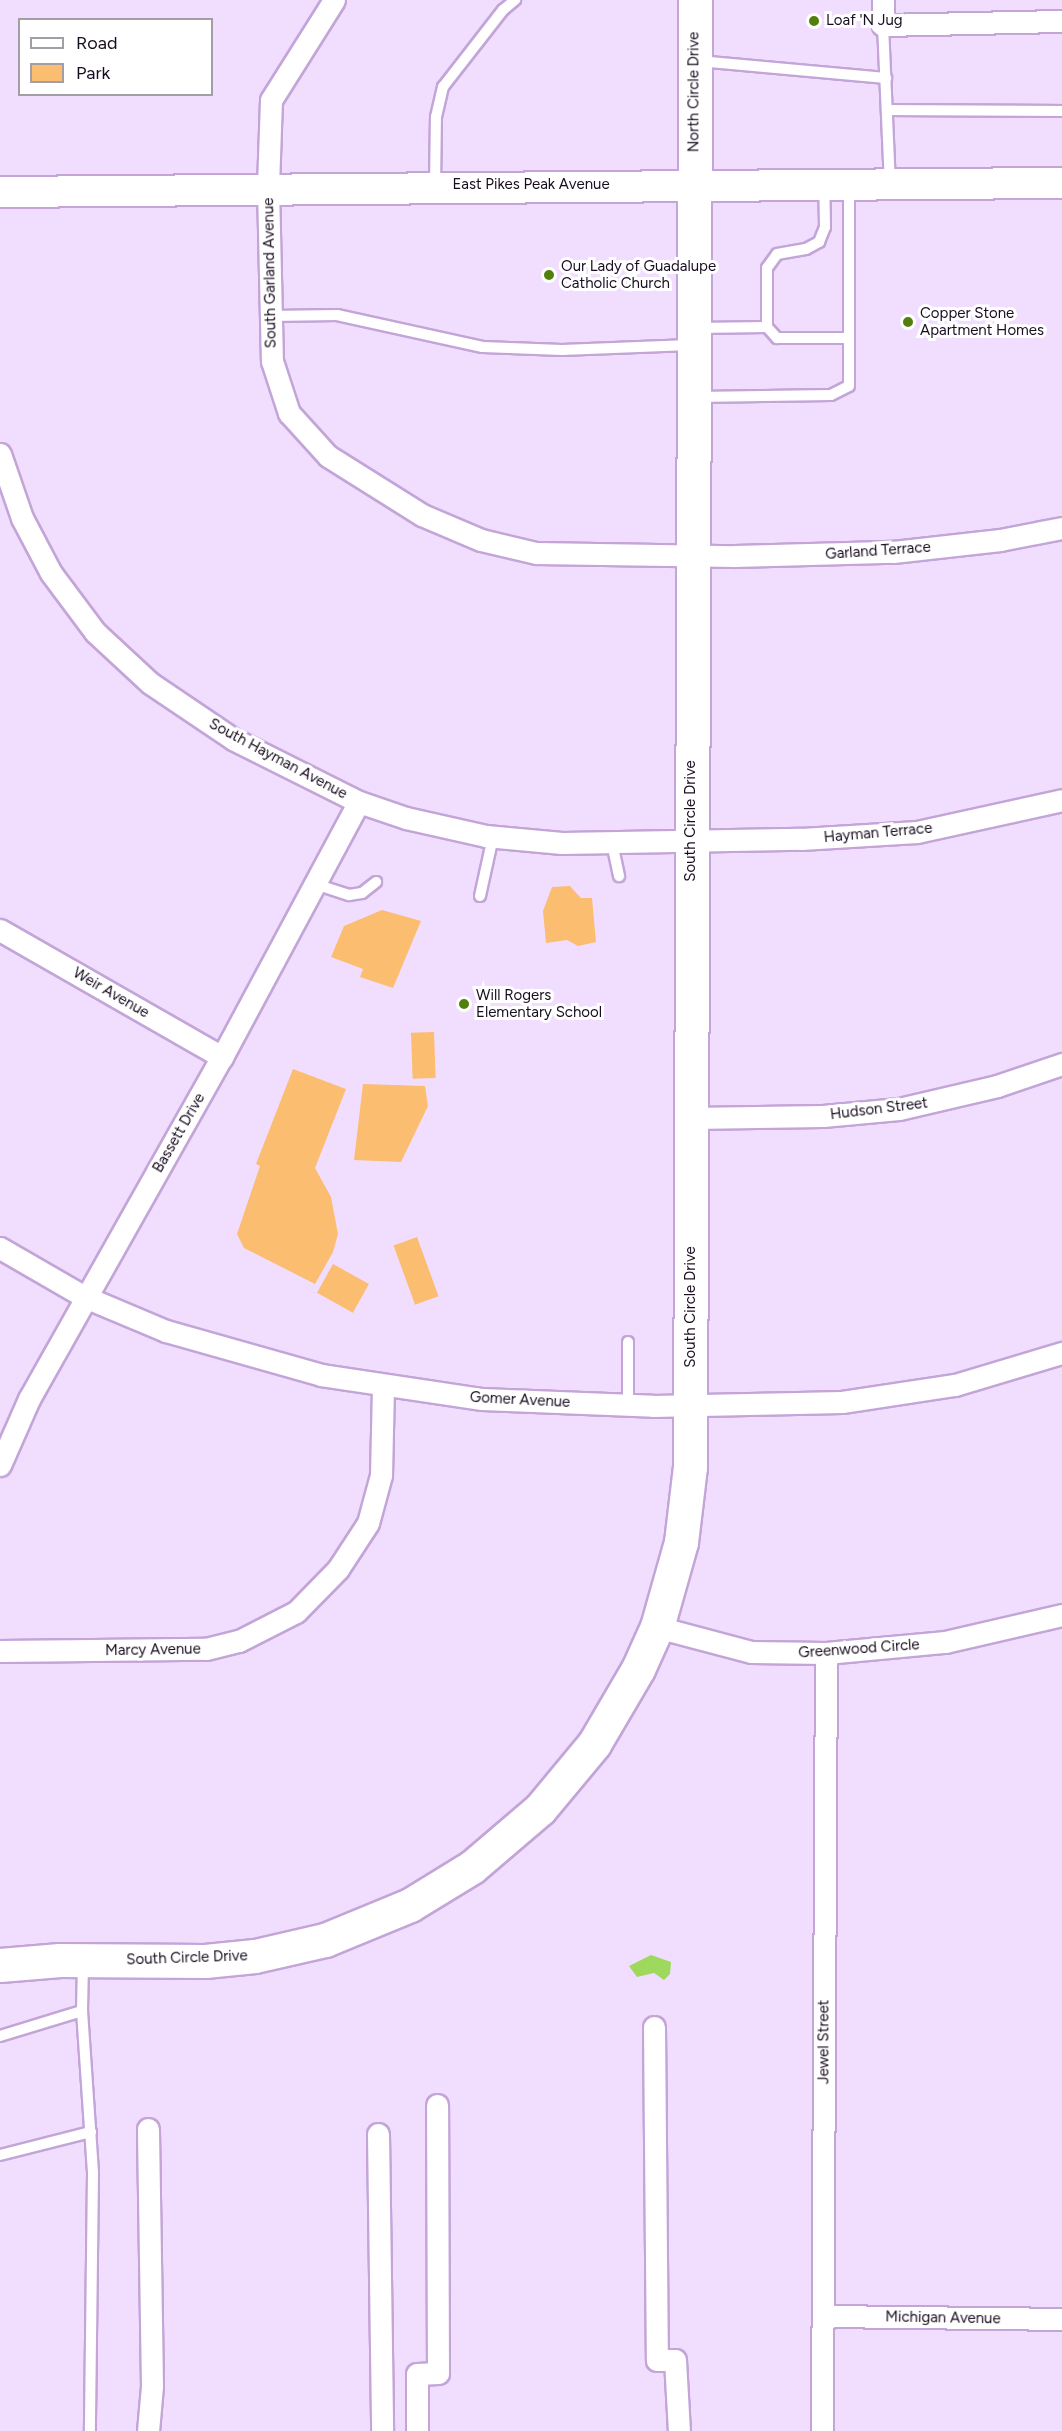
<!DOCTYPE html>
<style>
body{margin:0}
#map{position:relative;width:1062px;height:2431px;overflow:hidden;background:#f1deff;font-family:Figtree,sans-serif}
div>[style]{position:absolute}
.green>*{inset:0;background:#fbbd70;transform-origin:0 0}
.water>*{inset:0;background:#9ed95e}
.roads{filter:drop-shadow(2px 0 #c3a5d8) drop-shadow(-2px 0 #c3a5d8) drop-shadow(0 2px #c3a5d8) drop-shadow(0 -2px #c3a5d8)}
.service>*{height:10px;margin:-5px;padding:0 5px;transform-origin:5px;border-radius:5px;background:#fff}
.minor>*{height:21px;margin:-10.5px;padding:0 10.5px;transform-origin:10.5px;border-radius:10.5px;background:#fff}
.secondary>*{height:30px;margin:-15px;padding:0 15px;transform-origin:15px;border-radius:15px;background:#fff}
.primary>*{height:33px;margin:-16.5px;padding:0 16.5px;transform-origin:16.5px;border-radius:16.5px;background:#fff}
.dots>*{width:16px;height:16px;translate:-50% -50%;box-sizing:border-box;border:3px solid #fff;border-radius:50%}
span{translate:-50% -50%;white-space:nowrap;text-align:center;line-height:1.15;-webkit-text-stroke:6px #fff;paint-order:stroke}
.poi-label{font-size:15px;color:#180d1f}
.left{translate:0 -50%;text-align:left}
.street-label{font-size:15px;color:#180d1f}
.legend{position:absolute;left:18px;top:18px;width:195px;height:78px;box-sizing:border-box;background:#fff;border:2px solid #a39ea5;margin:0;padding:8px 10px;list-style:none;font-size:18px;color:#180d1f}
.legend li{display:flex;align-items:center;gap:12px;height:30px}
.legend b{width:30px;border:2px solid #a39ea5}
</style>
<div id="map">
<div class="green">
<i style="clip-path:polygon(570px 886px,581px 898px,592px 898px,596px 942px,578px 946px,567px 940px,546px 943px,543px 911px,552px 887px)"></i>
<i style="clip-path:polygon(382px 910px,421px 921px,393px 988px,360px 977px,363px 969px,331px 957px,344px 926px)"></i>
<i style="left:434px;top:1032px;width:46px;height:23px;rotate:88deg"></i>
<i style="clip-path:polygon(293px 1069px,346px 1089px,315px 1168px,331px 1197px,338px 1234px,333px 1252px,315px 1284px,244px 1248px,237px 1234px,260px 1166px,256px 1164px)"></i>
<i style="clip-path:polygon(363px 1084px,425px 1086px,428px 1106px,401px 1162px,354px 1160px)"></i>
<i style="left:417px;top:1237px;width:63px;height:25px;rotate:70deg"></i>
<i style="left:333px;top:1264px;width:41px;height:33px;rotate:29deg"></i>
</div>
<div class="water">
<i style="clip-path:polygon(651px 1955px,671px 1962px,670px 1974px,664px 1980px,654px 1973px,637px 1977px,629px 1966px)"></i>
</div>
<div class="roads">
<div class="service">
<i style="left:883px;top:25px;width:158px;rotate:87.5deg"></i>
<i style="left:698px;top:61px;width:189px;rotate:5.2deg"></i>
<i style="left:887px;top:110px;width:175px;rotate:0.3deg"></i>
<i style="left:435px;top:186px;width:69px;rotate:-89.2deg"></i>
<i style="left:436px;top:117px;width:31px;rotate:-77deg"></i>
<i style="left:443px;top:87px;width:98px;rotate:-52.1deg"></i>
<i style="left:503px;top:10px;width:16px;rotate:-40deg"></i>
<i style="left:270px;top:316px;width:67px;rotate:-0.9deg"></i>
<i style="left:337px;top:315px;width:149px;rotate:12.4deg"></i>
<i style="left:483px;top:347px;width:79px;rotate:2.2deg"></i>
<i style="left:562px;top:350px;width:128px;rotate:-2.2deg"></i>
<i style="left:767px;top:327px;width:15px;rotate:48deg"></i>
<i style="left:777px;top:338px;width:72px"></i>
<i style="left:697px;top:328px;width:70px;rotate:-0.8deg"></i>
<i style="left:767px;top:327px;width:59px;rotate:-90deg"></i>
<i style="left:767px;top:268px;width:17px;rotate:-54deg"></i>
<i style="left:777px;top:254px;width:29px;rotate:-10deg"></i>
<i style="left:806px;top:249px;width:15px;rotate:-28deg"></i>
<i style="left:819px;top:242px;width:16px;rotate:-68deg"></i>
<i style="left:825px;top:227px;width:39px;rotate:-91deg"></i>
<i style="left:696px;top:397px;width:135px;rotate:-0.8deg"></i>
<i style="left:831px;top:395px;width:20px;rotate:-27deg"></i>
<i style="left:849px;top:386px;width:201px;rotate:-90deg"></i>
<i style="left:612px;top:843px;width:34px;rotate:78deg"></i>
<i style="left:315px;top:884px;width:36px;rotate:18deg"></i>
<i style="left:349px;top:895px;width:13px;rotate:-9deg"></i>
<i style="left:362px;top:893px;width:18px;rotate:-38deg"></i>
<i style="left:480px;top:896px;width:60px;rotate:-77.6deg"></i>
<i style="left:628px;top:1342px;width:63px;rotate:90deg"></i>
<i style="left:82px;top:2011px;width:163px;rotate:86.1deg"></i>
<i style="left:93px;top:2174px;width:257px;rotate:90.7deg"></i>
<i style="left:0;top:2036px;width:86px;rotate:-17deg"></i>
<i style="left:82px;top:2011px;width:46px;rotate:-88.8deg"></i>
<i style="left:0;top:2155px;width:94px;rotate:-14.2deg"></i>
</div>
<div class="minor">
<i style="left:334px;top:0;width:118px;rotate:122.2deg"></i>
<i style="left:271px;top:100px;width:87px;rotate:92deg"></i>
<i style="left:268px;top:187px;width:174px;rotate:88.7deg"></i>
<i style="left:272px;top:361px;width:55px;rotate:71.9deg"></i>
<i style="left:289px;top:413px;width:58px;rotate:47.8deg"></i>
<i style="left:328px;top:456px;width:111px;rotate:32.1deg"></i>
<i style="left:422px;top:515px;width:64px;rotate:23deg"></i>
<i style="left:481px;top:540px;width:57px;rotate:13.3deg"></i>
<i style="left:536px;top:553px;width:199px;rotate:0.9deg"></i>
<i style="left:735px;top:556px;width:158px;rotate:-1.5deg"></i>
<i style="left:893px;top:552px;width:108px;rotate:-6.4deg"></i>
<i style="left:1000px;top:540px;width:63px;rotate:-11deg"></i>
<i style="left:883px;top:0;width:25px;rotate:90deg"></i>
<i style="left:883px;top:25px;width:179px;rotate:-1.3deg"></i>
<i style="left:0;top:454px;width:68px;rotate:71deg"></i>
<i style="left:22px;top:518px;width:62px;rotate:62.2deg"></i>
<i style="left:51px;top:573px;width:74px;rotate:53.3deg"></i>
<i style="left:95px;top:632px;width:75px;rotate:42.8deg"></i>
<i style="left:150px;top:683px;width:100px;rotate:34deg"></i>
<i style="left:233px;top:739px;width:141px;rotate:26.6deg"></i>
<i style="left:359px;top:802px;width:50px;rotate:18.8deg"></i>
<i style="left:406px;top:818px;width:82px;rotate:12.7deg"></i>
<i style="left:486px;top:836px;width:76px;rotate:5.3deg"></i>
<i style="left:562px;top:843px;width:239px;rotate:-1deg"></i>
<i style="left:801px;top:839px;width:116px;rotate:-3.5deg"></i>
<i style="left:917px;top:832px;width:148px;rotate:-12.4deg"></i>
<i style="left:0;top:930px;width:256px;rotate:29.8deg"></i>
<i style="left:691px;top:1118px;width:132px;rotate:-0.9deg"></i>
<i style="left:823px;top:1116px;width:76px;rotate:-5.3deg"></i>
<i style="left:899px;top:1109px;width:101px;rotate:-13.2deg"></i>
<i style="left:997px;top:1086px;width:69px;rotate:-18.7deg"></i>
<i style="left:0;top:1248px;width:98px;rotate:30deg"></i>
<i style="left:85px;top:1297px;width:88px;rotate:22.8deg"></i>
<i style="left:166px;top:1331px;width:161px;rotate:15.8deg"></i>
<i style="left:321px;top:1375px;width:163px;rotate:8.5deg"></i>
<i style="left:482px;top:1399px;width:171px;rotate:2.3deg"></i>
<i style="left:653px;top:1406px;width:189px;rotate:-1.2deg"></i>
<i style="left:842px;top:1402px;width:114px;rotate:-8.6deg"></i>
<i style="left:955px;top:1385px;width:112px;rotate:-16.7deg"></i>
<i style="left:0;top:1465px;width:72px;rotate:-66.3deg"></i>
<i style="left:29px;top:1399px;width:393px;rotate:-60.6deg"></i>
<i style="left:222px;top:1057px;width:289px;rotate:-61.8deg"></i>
<i style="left:657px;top:1627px;width:97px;rotate:14.9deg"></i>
<i style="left:751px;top:1652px;width:75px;rotate:0.8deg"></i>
<i style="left:826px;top:1653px;width:120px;rotate:-5.3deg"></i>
<i style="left:945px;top:1642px;width:120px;rotate:-13deg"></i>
<i style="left:0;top:1651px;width:206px;rotate:-0.6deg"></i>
<i style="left:206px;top:1649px;width:34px;rotate:-14deg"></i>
<i style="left:239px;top:1641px;width:64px;rotate:-27deg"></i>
<i style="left:296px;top:1612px;width:60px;rotate:-45.7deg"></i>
<i style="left:338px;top:1569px;width:55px;rotate:-56.9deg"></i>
<i style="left:368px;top:1523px;width:50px;rotate:-74.8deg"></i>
<i style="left:381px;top:1475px;width:88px;rotate:-88.7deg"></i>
<i style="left:654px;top:2027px;width:333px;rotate:89.5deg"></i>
<i style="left:657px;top:2360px;width:18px"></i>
<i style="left:675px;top:2360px;width:71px;rotate:86.8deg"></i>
<i style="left:378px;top:2134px;width:297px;rotate:89.2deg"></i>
<i style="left:823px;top:2316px;width:239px;rotate:0.7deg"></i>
<i style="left:148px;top:2431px;width:45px;rotate:-84.9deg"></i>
<i style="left:152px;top:2386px;width:257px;rotate:-90.9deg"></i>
<i style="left:417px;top:2431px;width:57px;rotate:-90deg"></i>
<i style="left:417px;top:2374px;width:21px;rotate:-3deg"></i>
<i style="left:438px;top:2373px;width:268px;rotate:-90.2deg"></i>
<i style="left:822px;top:2431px;width:778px;rotate:-89.71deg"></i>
</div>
<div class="secondary">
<i style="left:0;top:192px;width:1062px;rotate:-0.49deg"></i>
</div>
<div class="primary">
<i style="left:0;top:1965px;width:60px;rotate:-4.8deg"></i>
<i style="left:60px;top:1960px;width:145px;rotate:0.4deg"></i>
<i style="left:205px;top:1961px;width:50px;rotate:-5.7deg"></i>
<i style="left:255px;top:1956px;width:72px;rotate:-12.9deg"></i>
<i style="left:325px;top:1940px;width:92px;rotate:-22.4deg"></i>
<i style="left:410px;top:1905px;width:73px;rotate:-31.5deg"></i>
<i style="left:472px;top:1867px;width:89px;rotate:-40.5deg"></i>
<i style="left:540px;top:1809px;width:85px;rotate:-50.3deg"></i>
<i style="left:594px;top:1744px;width:87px;rotate:-59.6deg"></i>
<i style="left:638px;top:1669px;width:46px;rotate:-65.7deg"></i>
<i style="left:657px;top:1627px;width:88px;rotate:-74.2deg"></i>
<i style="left:681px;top:1542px;width:76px;rotate:-83.2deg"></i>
<i style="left:690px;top:1467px;width:1467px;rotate:-89.8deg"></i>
</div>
</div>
<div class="dots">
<i style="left:814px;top:21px;background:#52800c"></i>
<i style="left:549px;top:275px;background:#52800c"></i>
<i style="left:908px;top:322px;background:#52800c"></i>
<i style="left:464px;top:1004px;background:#52800c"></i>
</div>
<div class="poi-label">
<span class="left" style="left:826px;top:21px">Loaf 'N Jug</span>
<span class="left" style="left:561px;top:275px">Our Lady of Guadalupe<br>Catholic Church</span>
<span class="left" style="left:920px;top:322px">Copper Stone<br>Apartment Homes</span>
<span class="left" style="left:476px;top:1004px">Will Rogers<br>Elementary School</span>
</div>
<div class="street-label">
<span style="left:694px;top:92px;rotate:-90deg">North Circle Drive</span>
<span style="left:531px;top:185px">East Pikes Peak Avenue</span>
<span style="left:270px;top:273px;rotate:-91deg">South Garland Avenue</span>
<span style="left:878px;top:551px;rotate:-4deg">Garland Terrace</span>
<span style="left:278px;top:759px;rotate:28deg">South Hayman Avenue</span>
<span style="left:691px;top:821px;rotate:-90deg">South Circle Drive</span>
<span style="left:878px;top:833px;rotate:-5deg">Hayman Terrace</span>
<span style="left:111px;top:993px;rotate:30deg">Weir Avenue</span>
<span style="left:879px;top:1109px;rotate:-7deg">Hudson Street</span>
<span style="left:179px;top:1133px;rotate:-60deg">Bassett Drive</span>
<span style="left:691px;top:1307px;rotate:-90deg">South Circle Drive</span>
<span style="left:520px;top:1400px;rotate:3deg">Gomer Avenue</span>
<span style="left:859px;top:1649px;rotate:-4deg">Greenwood Circle</span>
<span style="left:153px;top:1650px;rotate:-1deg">Marcy Avenue</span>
<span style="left:187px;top:1958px;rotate:-2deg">South Circle Drive</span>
<span style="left:824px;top:2042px;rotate:-90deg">Jewel Street</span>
<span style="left:943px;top:2318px;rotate:1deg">Michigan Avenue</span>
</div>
<ul class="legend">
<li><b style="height:8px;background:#fff"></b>Road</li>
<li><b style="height:16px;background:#fbbd70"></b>Park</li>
</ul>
</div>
